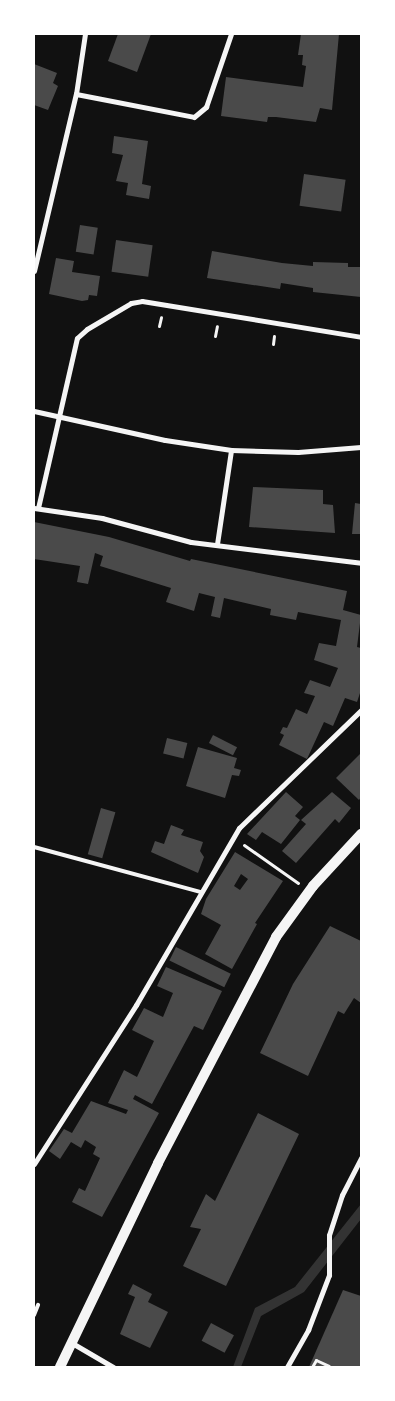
<!DOCTYPE html>
<style>
body{margin:0}
#map{position:relative;width:395px;height:1401px;overflow:hidden;background:#111;font-family:Barlow,sans-serif}
div>[style]{position:absolute}
.water>*{inset:0;background:#333}
.building>*{inset:0;background:#4a4a4a;transform-origin:0 0}
.path>*{height:3px;margin:-1.5px;padding:0 1.5px;transform-origin:1.5px;border-radius:1.5px;background:#f5f5f5}
.service>*{height:4px;margin:-2px;padding:0 2px;transform-origin:2px;border-radius:2px;background:#f5f5f5}
.minor>*{height:5px;margin:-2.5px;padding:0 2.5px;transform-origin:2.5px;border-radius:2.5px;background:#f5f5f5}
.secondary>*{height:10px;margin:-5px;padding:0 5px;transform-origin:5px;border-radius:5px;background:#f5f5f5}
span{translate:-50% -50%;white-space:nowrap;text-align:center;line-height:1.15;-webkit-text-stroke:5px #fff;paint-order:stroke}
.frame{position:absolute;inset:0;border:35px solid #fff;pointer-events:none}
</style>
<div id="map">
<div class="water">
<i style="clip-path:polygon(361px 1204px,361px 1219px,304px 1292px,261px 1316px,241px 1367px,233px 1367px,255px 1308px,295px 1287px)"></i>
</div>
<div class="building">
<i style="clip-path:polygon(118px 34px,151px 34px,137px 72px,108px 61px)"></i>
<i style="clip-path:polygon(301px 34px,339px 34px,332px 110px,320px 108px,316px 122px,276px 117px,268px 117px,267px 122px,221px 116px,226px 77px,303px 87px,306px 66px,302px 65px,303px 55px,298px 55px)"></i>
<i style="clip-path:polygon(34px 64px,57px 73px,53px 83px,58px 86px,48px 110px,34px 105px)"></i>
<i style="clip-path:polygon(114px 136px,148px 141px,142px 184px,151px 186px,149px 199px,126px 195px,128px 183px,116px 181px,123px 155px,112px 153px)"></i>
<i style="left:304px;top:174px;width:42px;height:32px;rotate:8deg"></i>
<i style="left:80px;top:225px;width:18px;height:27px;rotate:9deg"></i>
<i style="left:116px;top:240px;width:37px;height:32px;rotate:8deg"></i>
<i style="clip-path:polygon(212px 251px,282px 263px,313px 266px,313px 262px,348px 263px,348px 267px,361px 267px,361px 297px,313px 292px,313px 288px,281px 283px,280px 289px,207px 278px)"></i>
<i style="clip-path:polygon(56px 258px,74px 261px,72px 272px,100px 276px,97px 296px,89px 295px,88px 300px,82px 301px,49px 294px)"></i>
<i style="clip-path:polygon(253px 487px,323px 490px,323px 504px,333px 505px,335px 533px,249px 527px)"></i>
<i style="clip-path:polygon(355px 503px,361px 504px,361px 534px,352px 534px)"></i>
<i style="clip-path:polygon(34px 522px,109px 537px,190px 561px,191px 559px,347px 591px,343px 610px,361px 615px,357px 647px,361px 648px,361px 690px,357px 702px,345px 698px,333px 726px,324px 722px,307px 759px,279px 745px,284px 735px,280px 733px,283px 727px,287px 728px,296px 709px,307px 714px,315px 696px,304px 693px,310px 680px,330px 687px,338px 668px,314px 660px,319px 643px,336px 646px,341px 620px,298px 612px,296px 620px,270px 615px,271px 609px,224px 598px,220px 618px,211px 616px,215px 597px,199px 593px,194px 611px,166px 602px,171px 588px,100px 566px,103px 556px,95px 553px,88px 584px,77px 582px,80px 566px,34px 559px)"></i>
<i style="left:213px;top:735px;width:27px;height:9px;rotate:27deg"></i>
<i style="left:167px;top:738px;width:21px;height:16px;rotate:14deg"></i>
<i style="clip-path:polygon(198px 747px,237px 758px,234px 768px,241px 770px,239px 776px,232px 775px,225px 798px,186px 786px)"></i>
<i style="clip-path:polygon(361px 753px,361px 797px,359px 800px,336px 778px)"></i>
<i style="clip-path:polygon(286px 792px,303px 807px,295px 816px,300px 820px,281px 844px,262px 832px,256px 840px,247px 834px)"></i>
<i style="clip-path:polygon(332px 792px,351px 808px,339px 823px,335px 819px,296px 863px,282px 851px,306px 824px,301px 820px)"></i>
<i style="left:101px;top:808px;width:15px;height:48px;rotate:16deg"></i>
<i style="clip-path:polygon(171px 825px,184px 830px,181px 835px,203px 842px,200px 851px,204px 857px,198px 873px,151px 852px,155px 841px,164px 844px)"></i>
<i style="clip-path:polygon(evenodd,235px 852px,283px 881px,255px 923px,257px 924px,232px 969px,205px 954px,221px 925px,201px 914px,206px 899px,235px 852px,241px 874px,248px 879px,240px 890px,234px 886px,241px 874px)"></i>
<i style="clip-path:polygon(330px 926px,361px 941px,361px 1003px,354px 998px,344px 1014px,338px 1011px,308px 1076px,260px 1053px,293px 984px)"></i>
<i style="left:176px;top:947px;width:61px;height:15px;rotate:26deg"></i>
<i style="clip-path:polygon(166px 967px,222px 991px,203px 1030px,194px 1026px,152px 1104px,135px 1095px,133px 1099px,159px 1113px,102px 1217px,72px 1202px,79px 1188px,85px 1191px,100px 1158px,93px 1154px,96px 1147px,85px 1140px,81px 1148px,71px 1142px,60px 1159px,49px 1151px,64px 1129px,72px 1133px,91px 1101px,126px 1114px,128px 1110px,108px 1103px,124px 1070px,137px 1077px,154px 1041px,132px 1030px,144px 1008px,163px 1017px,173px 993px,157px 986px)"></i>
<i style="clip-path:polygon(258px 1113px,299px 1134px,226px 1286px,183px 1266px,201px 1229px,190px 1227px,206px 1194px,215px 1201px)"></i>
<i style="clip-path:polygon(133px 1284px,152px 1294px,148px 1302px,168px 1312px,150px 1348px,120px 1334px,135px 1297px,128px 1294px)"></i>
<i style="clip-path:polygon(343px 1290px,361px 1296px,361px 1367px,309px 1367px)"></i>
<i style="left:211px;top:1323px;width:26px;height:20px;rotate:28deg"></i>
</div>
<div class="path">
<i style="left:159px;top:326px;width:9px;rotate:-77deg"></i>
<i style="left:215px;top:336px;width:10px;rotate:-79deg"></i>
<i style="left:273px;top:344px;width:8px;rotate:-83deg"></i>
<i style="left:244px;top:845px;width:66px;rotate:35.1deg"></i>
<i style="left:312px;top:1367px;width:8px;rotate:-60deg"></i>
<i style="left:316px;top:1360px;width:14px;rotate:25deg"></i>
</div>
<div class="service">
<i style="left:34px;top:847px;width:173px;rotate:15.1deg"></i>
<i style="left:34px;top:1315px;width:11px;rotate:-68deg"></i>
</div>
<div class="minor">
<i style="left:76px;top:94px;width:120px;rotate:11deg"></i>
<i style="left:194px;top:117px;width:16px;rotate:-40deg"></i>
<i style="left:206px;top:107px;width:77px;rotate:-71.1deg"></i>
<i style="left:34px;top:271px;width:182px;rotate:-76.7deg"></i>
<i style="left:76px;top:94px;width:61px;rotate:-81.5deg"></i>
<i style="left:34px;top:411px;width:134px;rotate:12.5deg"></i>
<i style="left:165px;top:440px;width:67px;rotate:8.6deg"></i>
<i style="left:231px;top:450px;width:67px;rotate:1.7deg"></i>
<i style="left:298px;top:452px;width:63px;rotate:-4.5deg"></i>
<i style="left:34px;top:508px;width:69px;rotate:8.4deg"></i>
<i style="left:102px;top:518px;width:92px;rotate:15.1deg"></i>
<i style="left:191px;top:542px;width:171px;rotate:7deg"></i>
<i style="left:38px;top:508px;width:174px;rotate:-77.1deg"></i>
<i style="left:77px;top:338px;width:13px;rotate:-42deg"></i>
<i style="left:87px;top:329px;width:51px;rotate:-30.6deg"></i>
<i style="left:131px;top:303px;width:11px;rotate:-10deg"></i>
<i style="left:142px;top:301px;width:222px;rotate:9.3deg"></i>
<i style="left:217px;top:544px;width:95px;rotate:-81.5deg"></i>
<i style="left:34px;top:1164px;width:189px;rotate:-57.3deg"></i>
<i style="left:136px;top:1005px;width:205px;rotate:-59.8deg"></i>
<i style="left:239px;top:828px;width:170px;rotate:-44deg"></i>
<i style="left:72px;top:1343px;width:48px;rotate:30.3deg"></i>
<i style="left:287px;top:1367px;width:43px;rotate:-60.4deg"></i>
<i style="left:308px;top:1330px;width:59px;rotate:-69.1deg"></i>
<i style="left:329px;top:1275px;width:40px;rotate:-90deg"></i>
<i style="left:329px;top:1235px;width:42px;rotate:-72deg"></i>
<i style="left:342px;top:1195px;width:42px;rotate:-62.8deg"></i>
</div>
<div class="secondary">
<i style="left:60px;top:1367px;width:226px;rotate:-64.3deg"></i>
<i style="left:158px;top:1163px;width:255px;rotate:-62.4deg"></i>
<i style="left:276px;top:937px;width:63px;rotate:-54deg"></i>
<i style="left:313px;top:886px;width:71px;rotate:-47.3deg"></i>
</div>
<div class="frame"></div>
</div>
